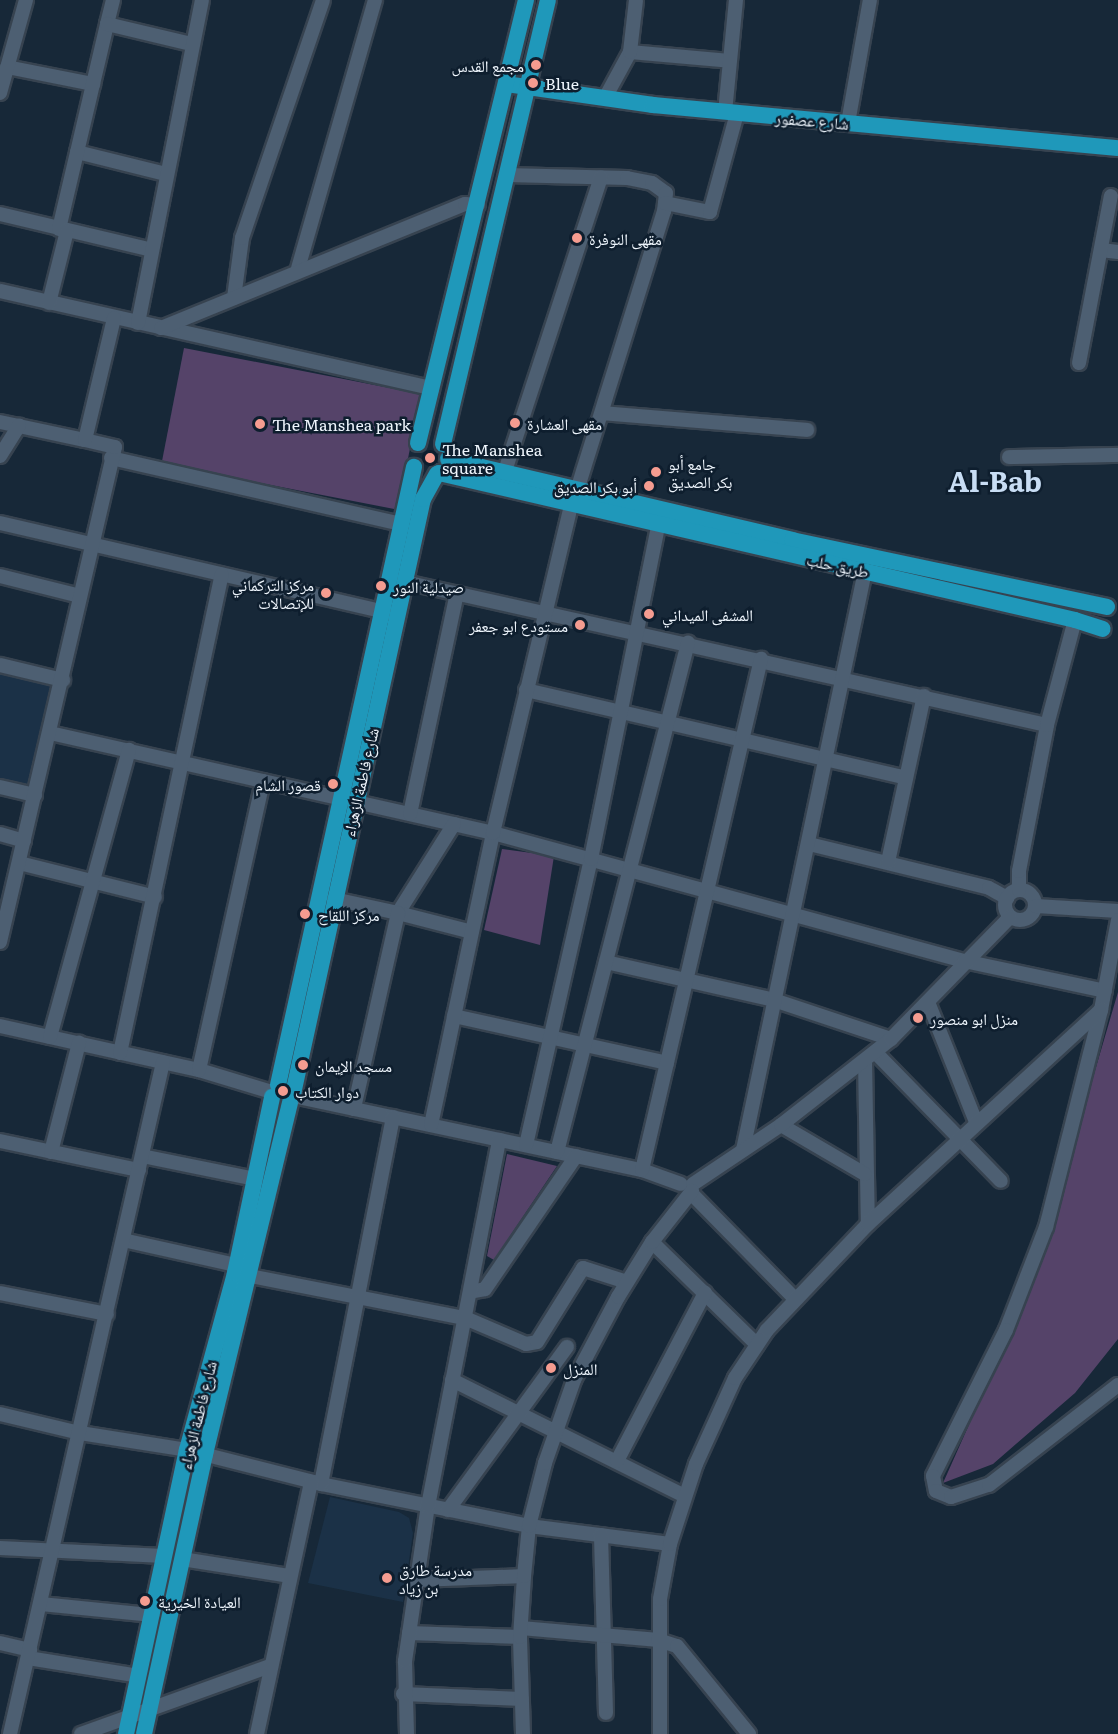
<!DOCTYPE html>
<meta charset="utf-8">
<style>
body{margin:0}
#map{position:relative;width:1118px;height:1734px;overflow:hidden;background:#172838;font-family:Literata,"Noto Naskh Arabic",serif}
div>[style]{position:absolute}
.built>*{inset:0;background:#1b3147}
.green>*{inset:0;background:#554369;transform-origin:0 0}
.roads{filter:drop-shadow(2px 0 #374350) drop-shadow(-2px 0 #374350) drop-shadow(0 2px #374350) drop-shadow(0 -2px #374350)}
.minor>*{height:14px;margin:-7px;padding:0 7px;transform-origin:7px;border-radius:7px;background:#4d5f72}
.minor>.ring{margin:-7px;padding:0;box-sizing:content-box;background:none;border:14px solid #4d5f72;border-radius:50%}
.major>*{height:16px;margin:-8px;padding:0 8px;transform-origin:8px;border-radius:8px;background:#1f98ba}
.dots>*{width:16px;height:16px;translate:-50% -50%;box-sizing:border-box;border:3px solid #0e1e2e;border-radius:50%}
span{translate:-50% -50%;white-space:nowrap;text-align:center;line-height:1.15;-webkit-text-stroke:5px #0e1e2e;paint-order:stroke}
.poi-label{font-size:16px;color:#eff6fd}
.right{translate:-100% -50%;text-align:right}
.left{translate:0 -50%;text-align:left}
.street-label{font-size:16px;color:#eff6fd}
.town-label{font-size:28px;color:#c8ddf4;font-weight:700}
</style>
<div id="map">
<div class="built">
<i style="clip-path:polygon(0 671px,51px 682px,28px 785px,0 778px)"></i>
<i style="clip-path:polygon(330px 1497px,399px 1512px,409px 1518px,413px 1533px,403px 1602px,308px 1583px)"></i>
</div>
<div class="green">
<i style="left:184px;top:348px;width:241px;height:118px;rotate:11deg"></i>
<i style="clip-path:polygon(502px 849px,554px 856px,540px 945px,484px 930px)"></i>
<i style="clip-path:polygon(1118px 992px,1118px 1339px,1075px 1393px,993px 1464px,943px 1483px,1034px 1279px)"></i>
<i style="clip-path:polygon(507px 1154px,557px 1166px,494px 1260px,487px 1256px)"></i>
</div>
<div class="roads">
<div class="minor">
<i style="left:107px;top:24px;width:25px;rotate:-76deg"></i>
<i style="left:630px;top:52px;width:100px;rotate:5.1deg"></i>
<i style="left:7px;top:67px;width:88px;rotate:11.2deg"></i>
<i style="left:0;top:93px;width:97px;rotate:-74.4deg"></i>
<i style="left:605px;top:98px;width:52px;rotate:-61.5deg"></i>
<i style="left:630px;top:52px;width:52px;rotate:-83.4deg"></i>
<i style="left:725px;top:112px;width:113px;rotate:-84.4deg"></i>
<i style="left:848px;top:123px;width:125px;rotate:-79.9deg"></i>
<i style="left:77px;top:152px;width:92px;rotate:13.9deg"></i>
<i style="left:506px;top:175px;width:121px;rotate:1.4deg"></i>
<i style="left:627px;top:178px;width:25px;rotate:11deg"></i>
<i style="left:652px;top:183px;width:17px;rotate:36deg"></i>
<i style="left:666px;top:193px;width:18px;rotate:96deg"></i>
<i style="left:664px;top:211px;width:293px;rotate:107.3deg"></i>
<i style="left:665px;top:203px;width:46px;rotate:11.3deg"></i>
<i style="left:710px;top:212px;width:103px;rotate:-74.7deg"></i>
<i style="left:0;top:214px;width:156px;rotate:13.3deg"></i>
<i style="left:59px;top:229px;width:211px;rotate:-76.8deg"></i>
<i style="left:107px;top:24px;width:86px;rotate:13.4deg"></i>
<i style="left:1101px;top:250px;width:17px;rotate:7deg"></i>
<i style="left:297px;top:272px;width:283px;rotate:-74deg"></i>
<i style="left:0;top:291px;width:443px;rotate:12.7deg"></i>
<i style="left:234px;top:298px;width:61px;rotate:-82.4deg"></i>
<i style="left:242px;top:238px;width:251px;rotate:-71.2deg"></i>
<i style="left:49px;top:303px;width:74px;rotate:-76deg"></i>
<i style="left:138px;top:323px;width:329px;rotate:-78.8deg"></i>
<i style="left:161px;top:328px;width:328px;rotate:-22.2deg"></i>
<i style="left:465px;top:204px;width:13px;rotate:4deg"></i>
<i style="left:1079px;top:363px;width:170px;rotate:-79.2deg"></i>
<i style="left:602px;top:413px;width:206px;rotate:4.7deg"></i>
<i style="left:0;top:422px;width:87px;rotate:12deg"></i>
<i style="left:0;top:456px;width:36px;rotate:-58deg"></i>
<i style="left:1009px;top:457px;width:109px;rotate:-1.1deg"></i>
<i style="left:111px;top:458px;width:297px;rotate:12.8deg"></i>
<i style="left:504px;top:474px;width:312px;rotate:-71.9deg"></i>
<i style="left:0;top:523px;width:401px;rotate:13deg"></i>
<i style="left:0;top:576px;width:82px;rotate:14deg"></i>
<i style="left:396px;top:580px;width:667px;rotate:12.56deg"></i>
<i style="left:0;top:665px;width:65px;rotate:13.4deg"></i>
<i style="left:526px;top:690px;width:390px;rotate:13deg"></i>
<i style="left:50px;top:733px;width:454px;rotate:12.7deg"></i>
<i style="left:493px;top:833px;width:488px;rotate:15.2deg"></i>
<i style="left:964px;top:961px;width:144px;rotate:12deg"></i>
<i style="left:0;top:787px;width:36px;rotate:13deg"></i>
<i style="left:410px;top:814px;width:226px;rotate:-78deg"></i>
<i style="left:454px;top:824px;width:105px;rotate:122.2deg"></i>
<i style="left:398px;top:913px;width:76px;rotate:14.4deg"></i>
<i style="left:0;top:834px;width:25px;rotate:16deg"></i>
<i style="left:809px;top:844px;width:185px;rotate:13.7deg"></i>
<i style="left:989px;top:888px;width:21px;rotate:29deg"></i>
<i style="left:888px;top:862px;width:170px;rotate:-77.8deg"></i>
<i style="left:19px;top:863px;width:140px;rotate:14deg"></i>
<i class="ring" style="left:1005px;top:890px;width:16px;height:16px"></i>
<i style="left:1019px;top:890px;width:19px;rotate:-90deg"></i>
<i style="left:1019px;top:871px;width:149px;rotate:-79.1deg"></i>
<i style="left:1047px;top:725px;width:109px;rotate:-75.1deg"></i>
<i style="left:334px;top:899px;width:66px;rotate:12.3deg"></i>
<i style="left:398px;top:913px;width:201px;rotate:102.7deg"></i>
<i style="left:1036px;top:906px;width:82px;rotate:3.5deg"></i>
<i style="left:1118px;top:920px;width:92px;rotate:100.7deg"></i>
<i style="left:1101px;top:1010px;width:224px;rotate:104.2deg"></i>
<i style="left:1046px;top:1227px;width:110px;rotate:111.2deg"></i>
<i style="left:1006px;top:1330px;width:163px;rotate:116.6deg"></i>
<i style="left:933px;top:1476px;width:15px;rotate:79deg"></i>
<i style="left:936px;top:1491px;width:16px;rotate:22deg"></i>
<i style="left:951px;top:1497px;width:40px;rotate:-18deg"></i>
<i style="left:989px;top:1485px;width:163px;rotate:-37.8deg"></i>
<i style="left:0;top:942px;width:508px;rotate:-76.92deg"></i>
<i style="left:115px;top:447px;width:31px;rotate:-167deg"></i>
<i style="left:85px;top:440px;width:125px;rotate:-76.6deg"></i>
<i style="left:606px;top:962px;width:172px;rotate:12.7deg"></i>
<i style="left:774px;top:1000px;width:123px;rotate:18.4deg"></i>
<i style="left:928px;top:1002px;width:129px;rotate:68.2deg"></i>
<i style="left:454px;top:1016px;width:218px;rotate:12.4deg"></i>
<i style="left:0;top:1026px;width:204px;rotate:12.5deg"></i>
<i style="left:199px;top:1070px;width:76px;rotate:16.8deg"></i>
<i style="left:50px;top:1037px;width:298px;rotate:-74.6deg"></i>
<i style="left:875px;top:1052px;width:180px;rotate:45.7deg"></i>
<i style="left:120px;top:1053px;width:489px;rotate:-78deg"></i>
<i style="left:865px;top:1060px;width:164px;rotate:89deg"></i>
<i style="left:199px;top:1070px;width:296px;rotate:-77.5deg"></i>
<i style="left:293px;top:1096px;width:357px;rotate:12deg"></i>
<i style="left:642px;top:1170px;width:41px;rotate:19.7deg"></i>
<i style="left:431px;top:1125px;width:299px;rotate:-78deg"></i>
<i style="left:493px;top:833px;width:336px;rotate:-76.6deg"></i>
<i style="left:781px;top:1125px;width:97px;rotate:30.3deg"></i>
<i style="left:0;top:1141px;width:142px;rotate:11.8deg"></i>
<i style="left:526px;top:1145px;width:293px;rotate:-77.2deg"></i>
<i style="left:591px;top:859px;width:340px;rotate:-78.6deg"></i>
<i style="left:743px;top:1150px;width:592px;rotate:-78.1deg"></i>
<i style="left:51px;top:1152px;width:113px;rotate:-75.6deg"></i>
<i style="left:557px;top:1152px;width:526px;rotate:-75.57deg"></i>
<i style="left:142px;top:1156px;width:115px;rotate:11.5deg"></i>
<i style="left:642px;top:1170px;width:525px;rotate:-76.89deg"></i>
<i style="left:693px;top:1184px;width:106px;rotate:-33.8deg"></i>
<i style="left:781px;top:1125px;width:140px;rotate:-38deg"></i>
<i style="left:891px;top:1039px;width:170px;rotate:-45.7deg"></i>
<i style="left:691px;top:1193px;width:148px;rotate:45.5deg"></i>
<i style="left:123px;top:1240px;width:116px;rotate:12.5deg"></i>
<i style="left:652px;top:1242px;width:147px;rotate:44.4deg"></i>
<i style="left:240px;top:1274px;width:229px;rotate:11.1deg"></i>
<i style="left:465px;top:1318px;width:66px;rotate:23.1deg"></i>
<i style="left:526px;top:1344px;width:11px;rotate:-10deg"></i>
<i style="left:537px;top:1342px;width:87px;rotate:-58.1deg"></i>
<i style="left:583px;top:1268px;width:46px;rotate:17.7deg"></i>
<i style="left:470px;top:1292px;width:15px;rotate:-11deg"></i>
<i style="left:485px;top:1289px;width:161px;rotate:-55.6deg"></i>
<i style="left:0;top:1293px;width:109px;rotate:11.1deg"></i>
<i style="left:452px;top:1380px;width:260px;rotate:26.5deg"></i>
<i style="left:0;top:1414px;width:82px;rotate:13.4deg"></i>
<i style="left:80px;top:1433px;width:108px;rotate:9deg"></i>
<i style="left:187px;top:1450px;width:138px;rotate:14.2deg"></i>
<i style="left:321px;top:1484px;width:212px;rotate:11.4deg"></i>
<i style="left:529px;top:1526px;width:142px;rotate:7.3deg"></i>
<i style="left:617px;top:1461px;width:190px;rotate:-62.4deg"></i>
<i style="left:321px;top:1484px;width:374px;rotate:-78.9deg"></i>
<i style="left:448px;top:1510px;width:202px;rotate:-53.9deg"></i>
<i style="left:601px;top:1535px;width:178px;rotate:88.4deg"></i>
<i style="left:0;top:1548px;width:164px;rotate:2.8deg"></i>
<i style="left:182px;top:1559px;width:108px;rotate:9deg"></i>
<i style="left:417px;top:1580px;width:107px;rotate:-2.1deg"></i>
<i style="left:41px;top:1604px;width:112px;rotate:5.7deg"></i>
<i style="left:521px;top:1628px;width:138px;rotate:5deg"></i>
<i style="left:658px;top:1640px;width:20px;rotate:18deg"></i>
<i style="left:677px;top:1646px;width:114px;rotate:50.7deg"></i>
<i style="left:409px;top:1633px;width:111px;rotate:2.1deg"></i>
<i style="left:0;top:1643px;width:31px;rotate:13deg"></i>
<i style="left:28px;top:1658px;width:112px;rotate:9.2deg"></i>
<i style="left:403px;top:1694px;width:119px;rotate:2.4deg"></i>
<i style="left:10px;top:1734px;width:689px;rotate:-77.17deg"></i>
<i style="left:81px;top:1734px;width:201px;rotate:-19.8deg"></i>
<i style="left:257px;top:1734px;width:258px;rotate:-77.9deg"></i>
<i style="left:407px;top:1734px;width:73px;rotate:-91.6deg"></i>
<i style="left:405px;top:1661px;width:157px;rotate:-81.6deg"></i>
<i style="left:428px;top:1506px;width:373px;rotate:-79deg"></i>
<i style="left:523px;top:1734px;width:97px;rotate:-91.8deg"></i>
<i style="left:520px;top:1637px;width:61px;rotate:-86.2deg"></i>
<i style="left:524px;top:1576px;width:50px;rotate:-84.3deg"></i>
<i style="left:529px;top:1526px;width:65px;rotate:-75.7deg"></i>
<i style="left:545px;top:1463px;width:88px;rotate:-70.7deg"></i>
<i style="left:574px;top:1380px;width:94px;rotate:-62.1deg"></i>
<i style="left:618px;top:1297px;width:65px;rotate:-58.3deg"></i>
<i style="left:652px;top:1242px;width:65px;rotate:-51.9deg"></i>
<i style="left:660px;top:1734px;width:135px;rotate:-90deg"></i>
<i style="left:660px;top:1599px;width:56px;rotate:-79.7deg"></i>
<i style="left:670px;top:1544px;width:84px;rotate:-72deg"></i>
<i style="left:696px;top:1464px;width:94px;rotate:-65.6deg"></i>
<i style="left:735px;top:1378px;width:58px;rotate:-56.3deg"></i>
<i style="left:767px;top:1330px;width:146px;rotate:-46.4deg"></i>
<i style="left:868px;top:1224px;width:316px;rotate:-42.6deg"></i>
</div>
<div class="major">
<i style="left:506px;top:84px;width:148px;rotate:8.1deg"></i>
<i style="left:653px;top:105px;width:467px;rotate:5.3deg"></i>
<i style="left:418px;top:443px;width:456px;rotate:-76.3deg"></i>
<i style="left:443px;top:444px;width:456px;rotate:-76.7deg"></i>
<i style="left:448px;top:459px;width:353px;rotate:13.2deg"></i>
<i style="left:792px;top:540px;width:322px;rotate:12deg"></i>
<i style="left:439px;top:473px;width:653px;rotate:13.01deg"></i>
<i style="left:1075px;top:620px;width:29px;rotate:18deg"></i>
<i style="left:278px;top:1085px;width:633px;rotate:-77.59deg"></i>
<i style="left:293px;top:1094px;width:609px;rotate:-77.68deg"></i>
<i style="left:423px;top:499px;width:29px;rotate:-61deg"></i>
<i style="left:126px;top:1734px;width:290px;rotate:-77.9deg"></i>
<i style="left:187px;top:1450px;width:183px;rotate:-74.8deg"></i>
<i style="left:235px;top:1273px;width:180px;rotate:-78.1deg"></i>
<i style="left:144px;top:1734px;width:287px;rotate:-77.7deg"></i>
<i style="left:205px;top:1454px;width:362px;rotate:-76.4deg"></i>
</div>
</div>
<div class="dots">
<i style="left:536px;top:65px;background:#f59c90"></i>
<i style="left:533px;top:83px;background:#f59c90"></i>
<i style="left:577px;top:238px;background:#f59c90"></i>
<i style="left:515px;top:423px;background:#f59c90"></i>
<i style="left:260px;top:424px;background:#f59c90"></i>
<i style="left:430px;top:458px;background:#f59c90"></i>
<i style="left:656px;top:472px;background:#f59c90"></i>
<i style="left:649px;top:486px;background:#f59c90"></i>
<i style="left:381px;top:586px;background:#f59c90"></i>
<i style="left:326px;top:593px;background:#f59c90"></i>
<i style="left:649px;top:614px;background:#f59c90"></i>
<i style="left:580px;top:625px;background:#f59c90"></i>
<i style="left:333px;top:784px;background:#f59c90"></i>
<i style="left:305px;top:914px;background:#f59c90"></i>
<i style="left:918px;top:1018px;background:#f59c90"></i>
<i style="left:303px;top:1065px;background:#f59c90"></i>
<i style="left:283px;top:1091px;background:#f59c90"></i>
<i style="left:551px;top:1368px;background:#f59c90"></i>
<i style="left:387px;top:1578px;background:#f59c90"></i>
<i style="left:145px;top:1601px;background:#f59c90"></i>
</div>
<div class="poi-label">
<span class="right" style="left:524px;top:65px">مجمع القدس</span>
<span class="left" style="left:545px;top:83px">Blue</span>
<span class="left" style="left:589px;top:238px">مقهى النوفرة</span>
<span class="left" style="left:527px;top:423px">مقهى العشارة</span>
<span class="left" style="left:272px;top:424px">The Manshea park</span>
<span class="left" style="left:442px;top:458px">The Manshea<br>square</span>
<span class="left" style="left:668px;top:472px">جامع أبو<br>بكر الصديق</span>
<span class="right" style="left:637px;top:486px">أبو بكر الصديق</span>
<span class="right" style="left:314px;top:593px">مركز التركماني<br>للإتصالات</span>
<span class="left" style="left:393px;top:586px">صيدلية النور</span>
<span class="left" style="left:662px;top:614px">المشفى الميداني</span>
<span class="right" style="left:568px;top:625px">مستودع ابو جعفر</span>
<span class="right" style="left:321px;top:784px">قصور الشام</span>
<span class="left" style="left:318px;top:914px">مركز اللقاح</span>
<span class="left" style="left:930px;top:1018px">منزل ابو منصور</span>
<span class="left" style="left:315px;top:1065px">مسجد الإيمان</span>
<span class="left" style="left:295px;top:1091px">دوار الكتاب</span>
<span class="left" style="left:563px;top:1368px">المنزل</span>
<span class="left" style="left:399px;top:1578px">مدرسة طارق<br>بن زياد</span>
<span class="left" style="left:158px;top:1601px">العيادة الخيرية</span>
</div>
<div class="street-label">
<span style="left:812px;top:120px;rotate:5deg">شارع عصفور</span>
<span style="left:838px;top:565px;rotate:12deg">طريق حلب</span>
<span style="left:360px;top:782px;rotate:-77deg">شارع فاطمة الزهراء</span>
<span style="left:197px;top:1415px;rotate:-76deg">شارع فاطمة الزهراء</span>
</div>
<div class="town-label">
<span style="left:995px;top:480px">Al-Bab</span>
</div>
</div>
